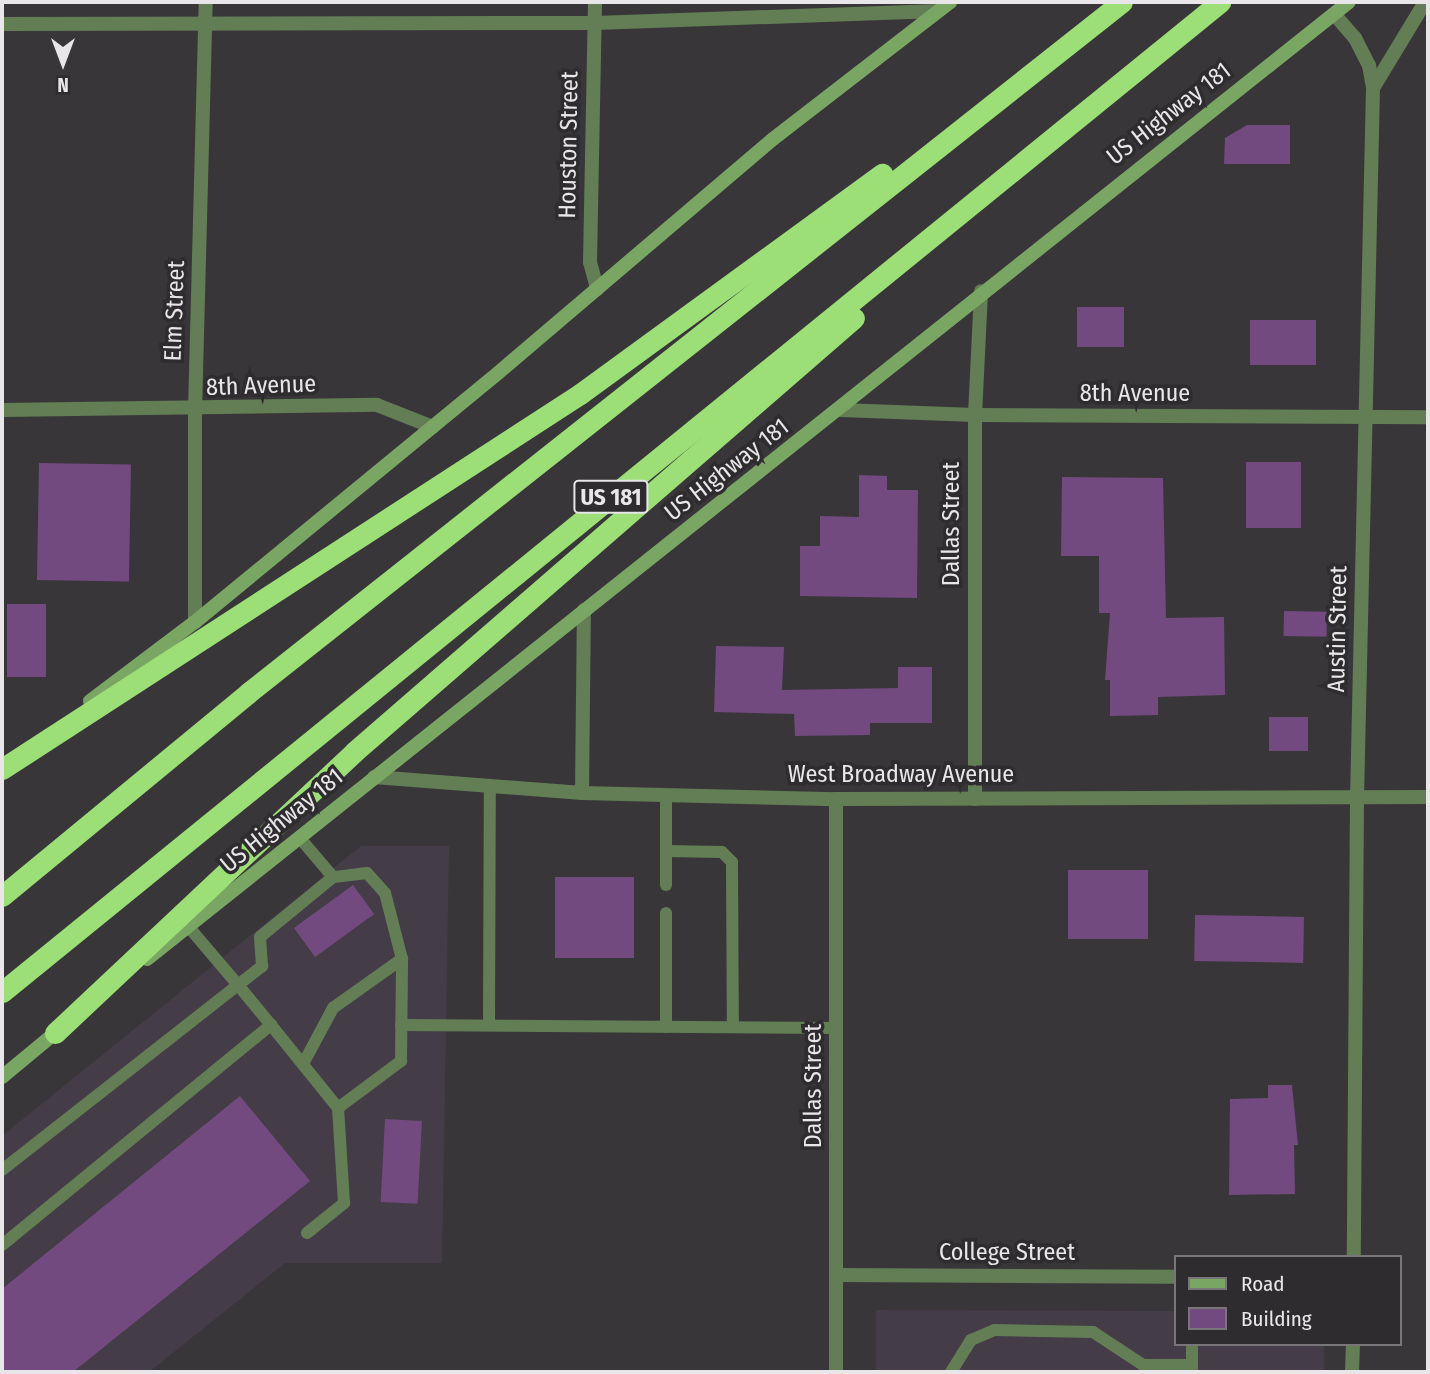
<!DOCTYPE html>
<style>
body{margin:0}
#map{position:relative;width:1430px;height:1374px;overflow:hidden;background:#39363a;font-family:"Fira Sans Condensed",sans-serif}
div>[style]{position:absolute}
.built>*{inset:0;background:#443d47}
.building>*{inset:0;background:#724a7f;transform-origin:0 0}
.service>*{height:12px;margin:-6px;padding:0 6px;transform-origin:6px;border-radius:6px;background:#637e55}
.minor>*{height:14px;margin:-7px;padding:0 7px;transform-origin:7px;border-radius:7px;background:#637e55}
.secondary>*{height:14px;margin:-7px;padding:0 7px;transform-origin:7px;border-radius:7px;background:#7aa663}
.motorway>*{height:21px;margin:-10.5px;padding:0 10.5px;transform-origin:10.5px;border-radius:10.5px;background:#9bdf76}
span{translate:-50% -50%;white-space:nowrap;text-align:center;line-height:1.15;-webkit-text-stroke:7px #2f2c30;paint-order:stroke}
.shield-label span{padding:2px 5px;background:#2f2c30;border:2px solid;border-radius:5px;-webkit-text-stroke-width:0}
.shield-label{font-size:23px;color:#e8e6e9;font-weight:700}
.street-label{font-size:24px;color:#e8e6e9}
.frame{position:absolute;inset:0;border:4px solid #e8e6e9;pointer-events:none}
.legend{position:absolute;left:1174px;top:1255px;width:228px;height:91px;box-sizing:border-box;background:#2f2c30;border:2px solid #79767a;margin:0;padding:9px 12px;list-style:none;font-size:21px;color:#e8e6e9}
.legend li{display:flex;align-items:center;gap:14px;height:35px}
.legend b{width:35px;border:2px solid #79767a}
.north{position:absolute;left:28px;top:28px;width:70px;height:70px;-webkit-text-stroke:5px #2f2c30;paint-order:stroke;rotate:180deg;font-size:19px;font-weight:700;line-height:28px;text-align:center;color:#e8e6e9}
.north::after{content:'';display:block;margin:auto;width:24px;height:32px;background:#e8e6e9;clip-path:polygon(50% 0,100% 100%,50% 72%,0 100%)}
</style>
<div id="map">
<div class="built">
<i style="clip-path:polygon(361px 846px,449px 846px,442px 1263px,285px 1263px,149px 1372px,2px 1372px,2px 1136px)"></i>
<i style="clip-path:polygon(876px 1310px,1176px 1311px,1176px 1344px,1324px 1344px,1324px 1372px,876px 1372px)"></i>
</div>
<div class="building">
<i style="clip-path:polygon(1247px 125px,1290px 125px,1290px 164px,1224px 164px,1225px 138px)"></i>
<i style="left:1077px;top:307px;width:47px;height:40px"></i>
<i style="left:1316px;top:320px;width:45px;height:66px;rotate:90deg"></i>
<i style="left:1246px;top:462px;width:55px;height:66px"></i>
<i style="left:39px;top:463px;width:92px;height:117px;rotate:1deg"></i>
<i style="clip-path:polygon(859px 475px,887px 476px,887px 490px,918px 490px,917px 598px,800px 596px,800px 546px,820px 546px,820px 516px,859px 517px)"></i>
<i style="clip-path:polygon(1062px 477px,1163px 478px,1166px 618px,1224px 617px,1225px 695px,1158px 697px,1158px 715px,1110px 716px,1110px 680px,1105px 680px,1110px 613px,1099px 613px,1099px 556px,1061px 556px)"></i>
<i style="left:7px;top:604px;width:39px;height:73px"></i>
<i style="left:1284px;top:611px;width:43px;height:25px;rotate:1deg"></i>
<i style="clip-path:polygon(716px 646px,784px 647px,782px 690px,898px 688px,898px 667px,932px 667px,932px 723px,870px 723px,870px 735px,795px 736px,794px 714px,714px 712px)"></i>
<i style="left:1269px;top:717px;width:39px;height:34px"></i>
<i style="left:1068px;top:870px;width:80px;height:69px"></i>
<i style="left:555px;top:877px;width:79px;height:81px"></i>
<i style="left:353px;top:885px;width:36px;height:73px;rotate:54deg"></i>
<i style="left:1195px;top:915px;width:109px;height:46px;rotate:1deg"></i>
<i style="clip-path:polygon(1268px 1085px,1292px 1085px,1298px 1145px,1294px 1145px,1295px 1194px,1229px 1195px,1230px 1099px,1268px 1098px)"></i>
<i style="clip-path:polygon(240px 1096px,310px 1181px,73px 1372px,2px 1372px,2px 1289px)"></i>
<i style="left:385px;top:1119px;width:37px;height:83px;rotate:3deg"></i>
</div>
<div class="service">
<i style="left:666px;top:795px;width:90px;rotate:90deg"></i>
<i style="left:666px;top:851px;width:56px;rotate:1deg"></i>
<i style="left:722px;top:852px;width:14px;rotate:45deg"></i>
<i style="left:732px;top:862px;width:165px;rotate:89.7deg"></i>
<i style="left:666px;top:913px;width:114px;rotate:90deg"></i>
<i style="left:271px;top:1025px;width:107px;rotate:51.1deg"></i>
<i style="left:338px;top:1108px;width:79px;rotate:-36.7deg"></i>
<i style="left:401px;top:1061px;width:102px;rotate:-89.4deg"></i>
<i style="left:402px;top:959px;width:68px;rotate:-104.4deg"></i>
<i style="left:385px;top:893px;width:27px;rotate:-132deg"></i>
<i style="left:367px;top:873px;width:34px;rotate:173deg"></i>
<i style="left:401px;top:1025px;width:436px;rotate:0.4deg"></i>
<i style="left:489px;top:1025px;width:239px;rotate:-89.8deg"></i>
<i style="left:303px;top:1064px;width:64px;rotate:-61.8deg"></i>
<i style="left:333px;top:1008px;width:85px;rotate:-35.4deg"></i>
<i style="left:2px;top:1170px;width:300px;rotate:-38.1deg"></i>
<i style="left:238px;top:985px;width:77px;rotate:-130.3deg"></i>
<i style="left:307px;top:1233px;width:48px;rotate:-39deg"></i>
<i style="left:344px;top:1203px;width:95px;rotate:-93.6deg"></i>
<i style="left:2px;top:1245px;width:348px;rotate:-39.3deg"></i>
<i style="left:271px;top:1025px;width:52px;rotate:-129.5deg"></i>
<i style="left:238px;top:985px;width:31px;rotate:-38deg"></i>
<i style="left:262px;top:966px;width:29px;rotate:-94deg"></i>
<i style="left:260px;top:937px;width:94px;rotate:-39.4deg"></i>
<i style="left:333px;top:877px;width:52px;rotate:-130.4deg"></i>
<i style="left:951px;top:1372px;width:38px;rotate:-58deg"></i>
<i style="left:971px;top:1340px;width:25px;rotate:-23deg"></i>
<i style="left:994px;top:1330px;width:99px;rotate:1.2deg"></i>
<i style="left:1093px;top:1332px;width:60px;rotate:33.4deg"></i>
<i style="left:1143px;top:1365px;width:49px"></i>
<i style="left:1192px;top:1372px;width:28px;rotate:-90deg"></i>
</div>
<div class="minor">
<i style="left:595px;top:2px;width:260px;rotate:91.1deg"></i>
<i style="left:590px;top:262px;width:28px;rotate:75deg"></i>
<i style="left:1334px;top:14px;width:32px;rotate:49deg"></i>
<i style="left:1355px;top:38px;width:30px;rotate:63deg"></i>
<i style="left:1369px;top:65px;width:23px;rotate:80deg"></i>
<i style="left:1373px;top:88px;width:709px;rotate:91.29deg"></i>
<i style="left:1357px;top:797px;width:460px;rotate:90.4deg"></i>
<i style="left:2px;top:24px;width:593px;rotate:-0.1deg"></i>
<i style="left:595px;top:23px;width:343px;rotate:-2deg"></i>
<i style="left:1373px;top:88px;width:100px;rotate:-58.8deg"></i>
<i style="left:2px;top:410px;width:375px;rotate:-0.8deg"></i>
<i style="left:377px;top:405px;width:60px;rotate:21.4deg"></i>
<i style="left:841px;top:410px;width:134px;rotate:2.1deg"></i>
<i style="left:975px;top:415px;width:453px;rotate:0.3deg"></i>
<i style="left:195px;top:622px;width:211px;rotate:-90deg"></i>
<i style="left:195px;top:411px;width:409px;rotate:-88.5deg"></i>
<i style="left:374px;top:777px;width:209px;rotate:4.4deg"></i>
<i style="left:582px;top:793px;width:254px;rotate:1.4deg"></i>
<i style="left:836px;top:799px;width:592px;rotate:-0.19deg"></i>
<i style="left:582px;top:793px;width:183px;rotate:-89.4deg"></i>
<i style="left:836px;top:799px;width:573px;rotate:90deg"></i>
<i style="left:975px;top:799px;width:384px;rotate:-90deg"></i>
<i style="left:975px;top:415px;width:124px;rotate:-87.2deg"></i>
<i style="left:837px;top:1275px;width:339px;rotate:0.3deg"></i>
<i style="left:1352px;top:1372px;width:28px;rotate:-88deg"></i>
</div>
<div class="secondary">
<i style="left:90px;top:701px;width:131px;rotate:-37deg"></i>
<i style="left:195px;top:622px;width:392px;rotate:-39.4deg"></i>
<i style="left:498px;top:373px;width:361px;rotate:-40.4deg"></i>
<i style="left:773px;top:139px;width:224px;rotate:-37.7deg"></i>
<i style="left:147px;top:959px;width:1536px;rotate:-38.53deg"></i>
<i style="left:2px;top:1077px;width:75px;rotate:-39.6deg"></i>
</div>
<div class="motorway">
<i style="left:2px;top:769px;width:689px;rotate:-32.98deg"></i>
<i style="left:580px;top:394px;width:374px;rotate:-36.1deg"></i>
<i style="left:2px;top:896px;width:319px;rotate:-39.5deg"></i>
<i style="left:248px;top:693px;width:1114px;rotate:-38.33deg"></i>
<i style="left:2px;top:992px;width:1570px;rotate:-39.1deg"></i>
<i style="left:55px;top:1033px;width:410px;rotate:-43.2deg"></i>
<i style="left:354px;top:752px;width:662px;rotate:-40.96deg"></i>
</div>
<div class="shield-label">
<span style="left:611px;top:497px">US 181</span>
</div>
<div class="street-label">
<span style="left:1169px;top:114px;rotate:-38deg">US Highway 181</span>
<span style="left:569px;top:145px;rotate:-89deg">Houston Street</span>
<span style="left:175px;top:311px;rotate:-88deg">Elm Street</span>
<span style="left:261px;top:386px;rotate:-2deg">8th Avenue</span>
<span style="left:1135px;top:394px">8th Avenue</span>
<span style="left:727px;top:470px;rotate:-38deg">US Highway 181</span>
<span style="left:952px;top:524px;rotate:-90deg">Dallas Street</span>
<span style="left:1338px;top:629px;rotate:-89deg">Austin Street</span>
<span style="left:901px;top:775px">West Broadway Avenue</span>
<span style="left:282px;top:821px;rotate:-39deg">US Highway 181</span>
<span style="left:814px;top:1086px;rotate:-90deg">Dallas Street</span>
<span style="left:1007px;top:1253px">College Street</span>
</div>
<div class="frame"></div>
<ul class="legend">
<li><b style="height:9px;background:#7aa663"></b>Road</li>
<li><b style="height:19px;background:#724a7f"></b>Building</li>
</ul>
<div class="north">N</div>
</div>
